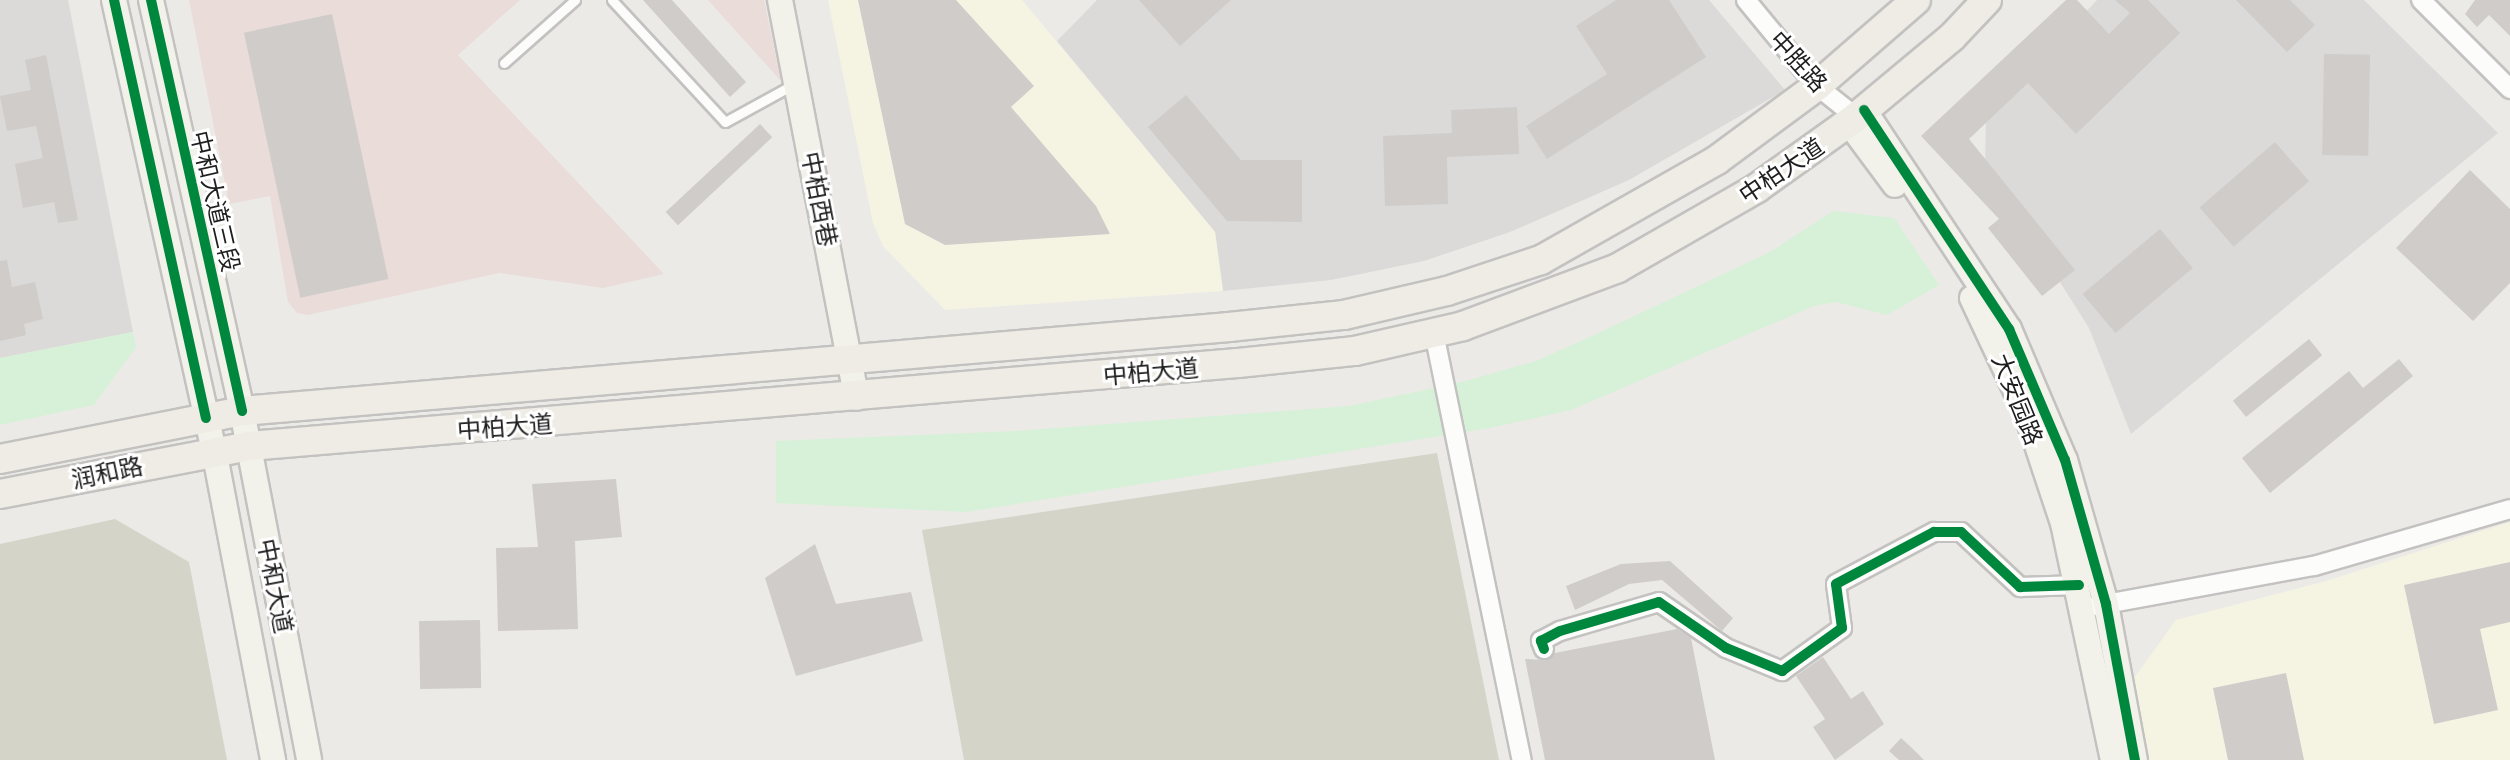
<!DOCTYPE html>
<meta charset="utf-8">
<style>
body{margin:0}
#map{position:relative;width:2510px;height:760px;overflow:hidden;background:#eceae7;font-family:Lato,"Noto Sans SC",sans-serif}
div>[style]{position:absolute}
.residential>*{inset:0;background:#dbdad8}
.commercial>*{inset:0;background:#e9dcd9}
.education>*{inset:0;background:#f5f4e3}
.construction>*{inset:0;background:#d5d4c9}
.park>*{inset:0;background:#d6f1d7}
.building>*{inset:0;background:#cfccca;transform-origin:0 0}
.roads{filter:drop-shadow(2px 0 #c3c2c1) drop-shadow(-2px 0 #c3c2c1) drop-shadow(0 2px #c3c2c1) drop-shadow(0 -2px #c3c2c1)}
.lane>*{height:9px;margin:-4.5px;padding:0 4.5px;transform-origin:4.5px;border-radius:4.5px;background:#fcfcfb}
.street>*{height:18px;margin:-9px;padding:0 9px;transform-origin:9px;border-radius:9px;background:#fcfcfb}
.secondary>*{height:24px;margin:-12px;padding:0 12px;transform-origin:12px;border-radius:12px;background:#f2f2ea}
.primary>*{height:28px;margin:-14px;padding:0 14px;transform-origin:14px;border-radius:14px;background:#efece5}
.cycleway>*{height:10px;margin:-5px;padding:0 5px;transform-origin:5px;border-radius:5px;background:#00873e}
span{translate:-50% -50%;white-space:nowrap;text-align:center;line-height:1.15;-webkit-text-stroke:6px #fff;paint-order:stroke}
.street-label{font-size:24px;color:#1e1e1e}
</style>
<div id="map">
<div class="residential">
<i style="clip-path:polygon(0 0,68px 0,133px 332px,0 358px)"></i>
<i style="clip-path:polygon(1097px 0,1709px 0,1785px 90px,1629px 180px,1510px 232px,1424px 261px,1331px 280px,1223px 291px,1215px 232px,1057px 41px)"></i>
<i style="clip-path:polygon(2097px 0,2364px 0,2498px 133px,2131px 434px,2089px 328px,1985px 164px,1986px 118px)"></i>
</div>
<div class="commercial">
<i style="clip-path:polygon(189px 0,520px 0,458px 55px,664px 274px,603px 288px,499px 273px,308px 315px,297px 313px,288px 302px,270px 196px,229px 204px)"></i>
<i style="clip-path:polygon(708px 0,764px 0,781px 81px)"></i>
</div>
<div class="education">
<i style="clip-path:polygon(828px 0,1022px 0,1215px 232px,1223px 291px,945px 310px,883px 246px,873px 223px)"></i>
<i style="clip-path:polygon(2510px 522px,2510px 760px,2146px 760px,2132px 681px,2176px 620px,2326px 581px)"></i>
</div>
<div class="construction">
<i style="clip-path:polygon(1437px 453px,1499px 760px,964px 760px,922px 530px)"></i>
<i style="clip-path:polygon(115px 519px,189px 562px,227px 760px,0 760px,0 544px)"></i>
</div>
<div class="park">
<i style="clip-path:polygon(1833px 211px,1894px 218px,1939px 285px,1887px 315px,1836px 302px,1814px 306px,1571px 410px,1490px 428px,966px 512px,776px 503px,776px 441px,1015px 431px,1349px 406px,1462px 382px,1536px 361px,1592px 336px,1770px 252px)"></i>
<i style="clip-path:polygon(133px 332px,136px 347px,94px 405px,0 425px,0 358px)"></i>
</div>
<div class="building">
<i style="clip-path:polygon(643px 0,672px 0,746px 82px,730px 97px)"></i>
<i style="clip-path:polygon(858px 0,956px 0,1034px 86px,1011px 107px,1096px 206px,1110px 234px,945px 245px,905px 224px)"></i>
<i style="clip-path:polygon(1139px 0,1231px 0,1180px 46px)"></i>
<i style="clip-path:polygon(1616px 0,1669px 0,1706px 57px,1547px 159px,1526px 126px,1607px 74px,1576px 26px)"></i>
<i style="clip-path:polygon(2066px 0,2077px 0,2109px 34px,2130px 13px,2115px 0,2148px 0,2180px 33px,2076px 134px,2028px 83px,1969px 139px,2075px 270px,2042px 296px,1988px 228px,1999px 219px,1921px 136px)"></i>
<i style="clip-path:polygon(2236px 0,2290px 0,2315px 25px,2287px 52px)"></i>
<i style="clip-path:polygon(2475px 0,2510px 0,2510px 36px,2489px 15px,2477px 27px,2465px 14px)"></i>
<i style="left:332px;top:14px;width:271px;height:90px;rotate:78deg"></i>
<i style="left:2324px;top:54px;width:46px;height:101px;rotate:1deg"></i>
<i style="clip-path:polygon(46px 55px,78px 220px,58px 223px,54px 202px,23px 208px,15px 164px,43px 158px,36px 126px,7px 131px,0 96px,31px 90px,25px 60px)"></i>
<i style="clip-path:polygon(1186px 95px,1241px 160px,1302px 160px,1302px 222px,1227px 221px,1148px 127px)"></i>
<i style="clip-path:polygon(1517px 107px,1519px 154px,1447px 157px,1448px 204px,1385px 206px,1383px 136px,1452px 133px,1451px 110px)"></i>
<i style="left:760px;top:124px;width:18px;height:129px;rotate:47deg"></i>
<i style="left:2275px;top:142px;width:52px;height:100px;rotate:49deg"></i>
<i style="clip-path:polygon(2470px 170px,2510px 209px,2510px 283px,2473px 321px,2396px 248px)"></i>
<i style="left:2160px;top:229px;width:51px;height:101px;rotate:50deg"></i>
<i style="clip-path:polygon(7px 260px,12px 287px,35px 282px,43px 319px,24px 324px,26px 335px,0 341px,0 261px)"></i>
<i style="left:2309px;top:339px;width:21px;height:98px;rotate:51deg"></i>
<i style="clip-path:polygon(2399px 359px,2413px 376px,2270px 493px,2242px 458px,2349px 371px,2363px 388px)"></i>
<i style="clip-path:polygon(616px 479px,622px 537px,575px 541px,578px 629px,498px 631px,496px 548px,538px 547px,532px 484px)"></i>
<i style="clip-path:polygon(815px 544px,836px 604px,911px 592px,923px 641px,796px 676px,765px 578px)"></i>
<i style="clip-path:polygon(1670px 561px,1733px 618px,1722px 631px,1662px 580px,1629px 584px,1575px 610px,1566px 586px,1621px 564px)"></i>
<i style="clip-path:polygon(2510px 562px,2510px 622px,2480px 629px,2498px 710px,2434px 724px,2404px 585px)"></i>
<i style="left:480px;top:620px;width:68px;height:61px;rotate:89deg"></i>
<i style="clip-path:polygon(1677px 629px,1691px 638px,1715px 760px,1545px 760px,1525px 659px,1547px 660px,1555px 653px)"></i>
<i style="clip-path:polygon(1823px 657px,1851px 699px,1863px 691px,1884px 724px,1835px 760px,1813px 727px,1825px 719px,1796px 676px)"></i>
<i style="clip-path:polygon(2286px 673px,2304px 760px,2228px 760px,2213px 688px)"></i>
<i style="clip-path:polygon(1901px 738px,1912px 748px,1924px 760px,1899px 760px,1889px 751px)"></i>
</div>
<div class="roads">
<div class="lane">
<i style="left:612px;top:0;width:166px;rotate:47.2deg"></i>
<i style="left:725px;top:122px;width:79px;rotate:-28.8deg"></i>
<i style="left:504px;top:63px;width:95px;rotate:-41.6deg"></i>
</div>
<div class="street">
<i style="left:1746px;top:0;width:112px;rotate:50.5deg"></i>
<i style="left:1817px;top:86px;width:50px;rotate:38.5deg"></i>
<i style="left:2421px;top:0;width:126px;rotate:45deg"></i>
<i style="left:1434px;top:333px;width:436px;rotate:78.4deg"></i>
<i style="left:2095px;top:606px;width:223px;rotate:-10.4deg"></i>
<i style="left:2314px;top:566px;width:204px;rotate:-16.2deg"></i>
<i style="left:1544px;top:649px;width:9px;rotate:-111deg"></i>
<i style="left:1541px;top:641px;width:21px;rotate:-28deg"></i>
<i style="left:1560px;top:631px;width:103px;rotate:-16.3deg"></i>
<i style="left:1659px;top:602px;width:81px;rotate:34.5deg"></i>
<i style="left:1726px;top:648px;width:61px;rotate:22.3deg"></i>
<i style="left:1782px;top:671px;width:74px;rotate:-35.6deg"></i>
<i style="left:1842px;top:628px;width:44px;rotate:-97.8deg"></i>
<i style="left:1836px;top:584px;width:111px;rotate:-28deg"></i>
<i style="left:1934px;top:532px;width:27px"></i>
<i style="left:1961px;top:532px;width:81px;rotate:43deg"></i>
<i style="left:2020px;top:587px;width:59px;rotate:-1.9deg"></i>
</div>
<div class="secondary">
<i style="left:114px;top:0;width:461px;rotate:77.5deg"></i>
<i style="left:214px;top:450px;width:316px;rotate:79.2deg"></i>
<i style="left:151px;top:0;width:421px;rotate:77.5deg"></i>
<i style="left:242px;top:411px;width:355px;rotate:79.1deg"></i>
<i style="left:780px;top:0;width:405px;rotate:79.1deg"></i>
<i style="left:1864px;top:110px;width:263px;rotate:56.5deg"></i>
<i style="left:2009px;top:329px;width:142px;rotate:66.9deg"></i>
<i style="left:2065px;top:460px;width:150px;rotate:74.1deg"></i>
<i style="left:2106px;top:604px;width:159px;rotate:79.5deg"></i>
<i style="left:1849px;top:123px;width:77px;rotate:53.4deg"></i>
<i style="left:1972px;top:298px;width:129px;rotate:64.8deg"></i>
<i style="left:2027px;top:415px;width:114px;rotate:71.6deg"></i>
<i style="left:2063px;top:523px;width:242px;rotate:78.1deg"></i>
</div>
<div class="primary">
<i style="left:0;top:459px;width:247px;rotate:-11.2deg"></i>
<i style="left:242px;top:411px;width:991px;rotate:-4.86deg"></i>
<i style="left:1229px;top:327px;width:116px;rotate:-6deg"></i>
<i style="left:1344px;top:315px;width:106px;rotate:-13.1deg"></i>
<i style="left:1447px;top:291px;width:99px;rotate:-18.3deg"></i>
<i style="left:1541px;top:260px;width:202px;rotate:-29.6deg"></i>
<i style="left:1717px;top:160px;width:124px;rotate:-36.5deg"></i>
<i style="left:1817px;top:86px;width:131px;rotate:-41deg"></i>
<i style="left:0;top:494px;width:254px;rotate:-10.9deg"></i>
<i style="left:249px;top:446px;width:992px;rotate:-4.8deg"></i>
<i style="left:1238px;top:363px;width:118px;rotate:-5.9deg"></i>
<i style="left:1355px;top:351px;width:111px;rotate:-13deg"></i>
<i style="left:1463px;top:326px;width:165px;rotate:-20.5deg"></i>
<i style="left:1618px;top:268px;width:160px;rotate:-29.9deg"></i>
<i style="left:1757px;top:188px;width:122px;rotate:-35.6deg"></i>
<i style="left:1856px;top:117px;width:125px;rotate:-39.8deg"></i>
<i style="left:1952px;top:37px;width:51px;rotate:-46.6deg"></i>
</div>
</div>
<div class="cycleway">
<i style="left:114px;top:0;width:428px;rotate:77.6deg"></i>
<i style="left:151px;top:0;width:421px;rotate:77.5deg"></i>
<i style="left:1864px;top:110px;width:263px;rotate:56.5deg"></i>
<i style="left:2009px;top:329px;width:142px;rotate:66.9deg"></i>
<i style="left:2065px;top:460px;width:150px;rotate:74.1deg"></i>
<i style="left:2106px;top:604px;width:159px;rotate:79.5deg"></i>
<i style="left:1544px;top:649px;width:9px;rotate:-111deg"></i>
<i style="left:1541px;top:641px;width:21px;rotate:-28deg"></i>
<i style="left:1560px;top:631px;width:103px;rotate:-16.3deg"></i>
<i style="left:1659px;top:602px;width:81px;rotate:34.5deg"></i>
<i style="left:1726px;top:648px;width:61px;rotate:22.3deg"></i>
<i style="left:1782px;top:671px;width:74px;rotate:-35.6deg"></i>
<i style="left:1842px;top:628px;width:44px;rotate:-97.8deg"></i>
<i style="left:1836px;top:584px;width:111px;rotate:-28deg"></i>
<i style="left:1934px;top:532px;width:27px"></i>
<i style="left:1961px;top:532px;width:81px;rotate:43deg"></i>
<i style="left:2020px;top:587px;width:59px;rotate:-1.9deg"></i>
</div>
<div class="street-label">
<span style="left:1799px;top:61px;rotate:48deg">中胜路</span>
<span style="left:1781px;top:170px;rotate:-34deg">中柏大道</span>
<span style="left:820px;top:199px;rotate:79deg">中柏西巷</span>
<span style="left:216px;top:201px;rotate:77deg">中和大道三段</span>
<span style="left:1151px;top:371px;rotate:-5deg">中柏大道</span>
<span style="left:2018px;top:399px;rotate:68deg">大安园路</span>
<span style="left:505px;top:426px;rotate:-4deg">中柏大道</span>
<span style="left:107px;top:472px;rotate:-12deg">润和路</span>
<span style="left:276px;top:586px;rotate:79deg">中和大道</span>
</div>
</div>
